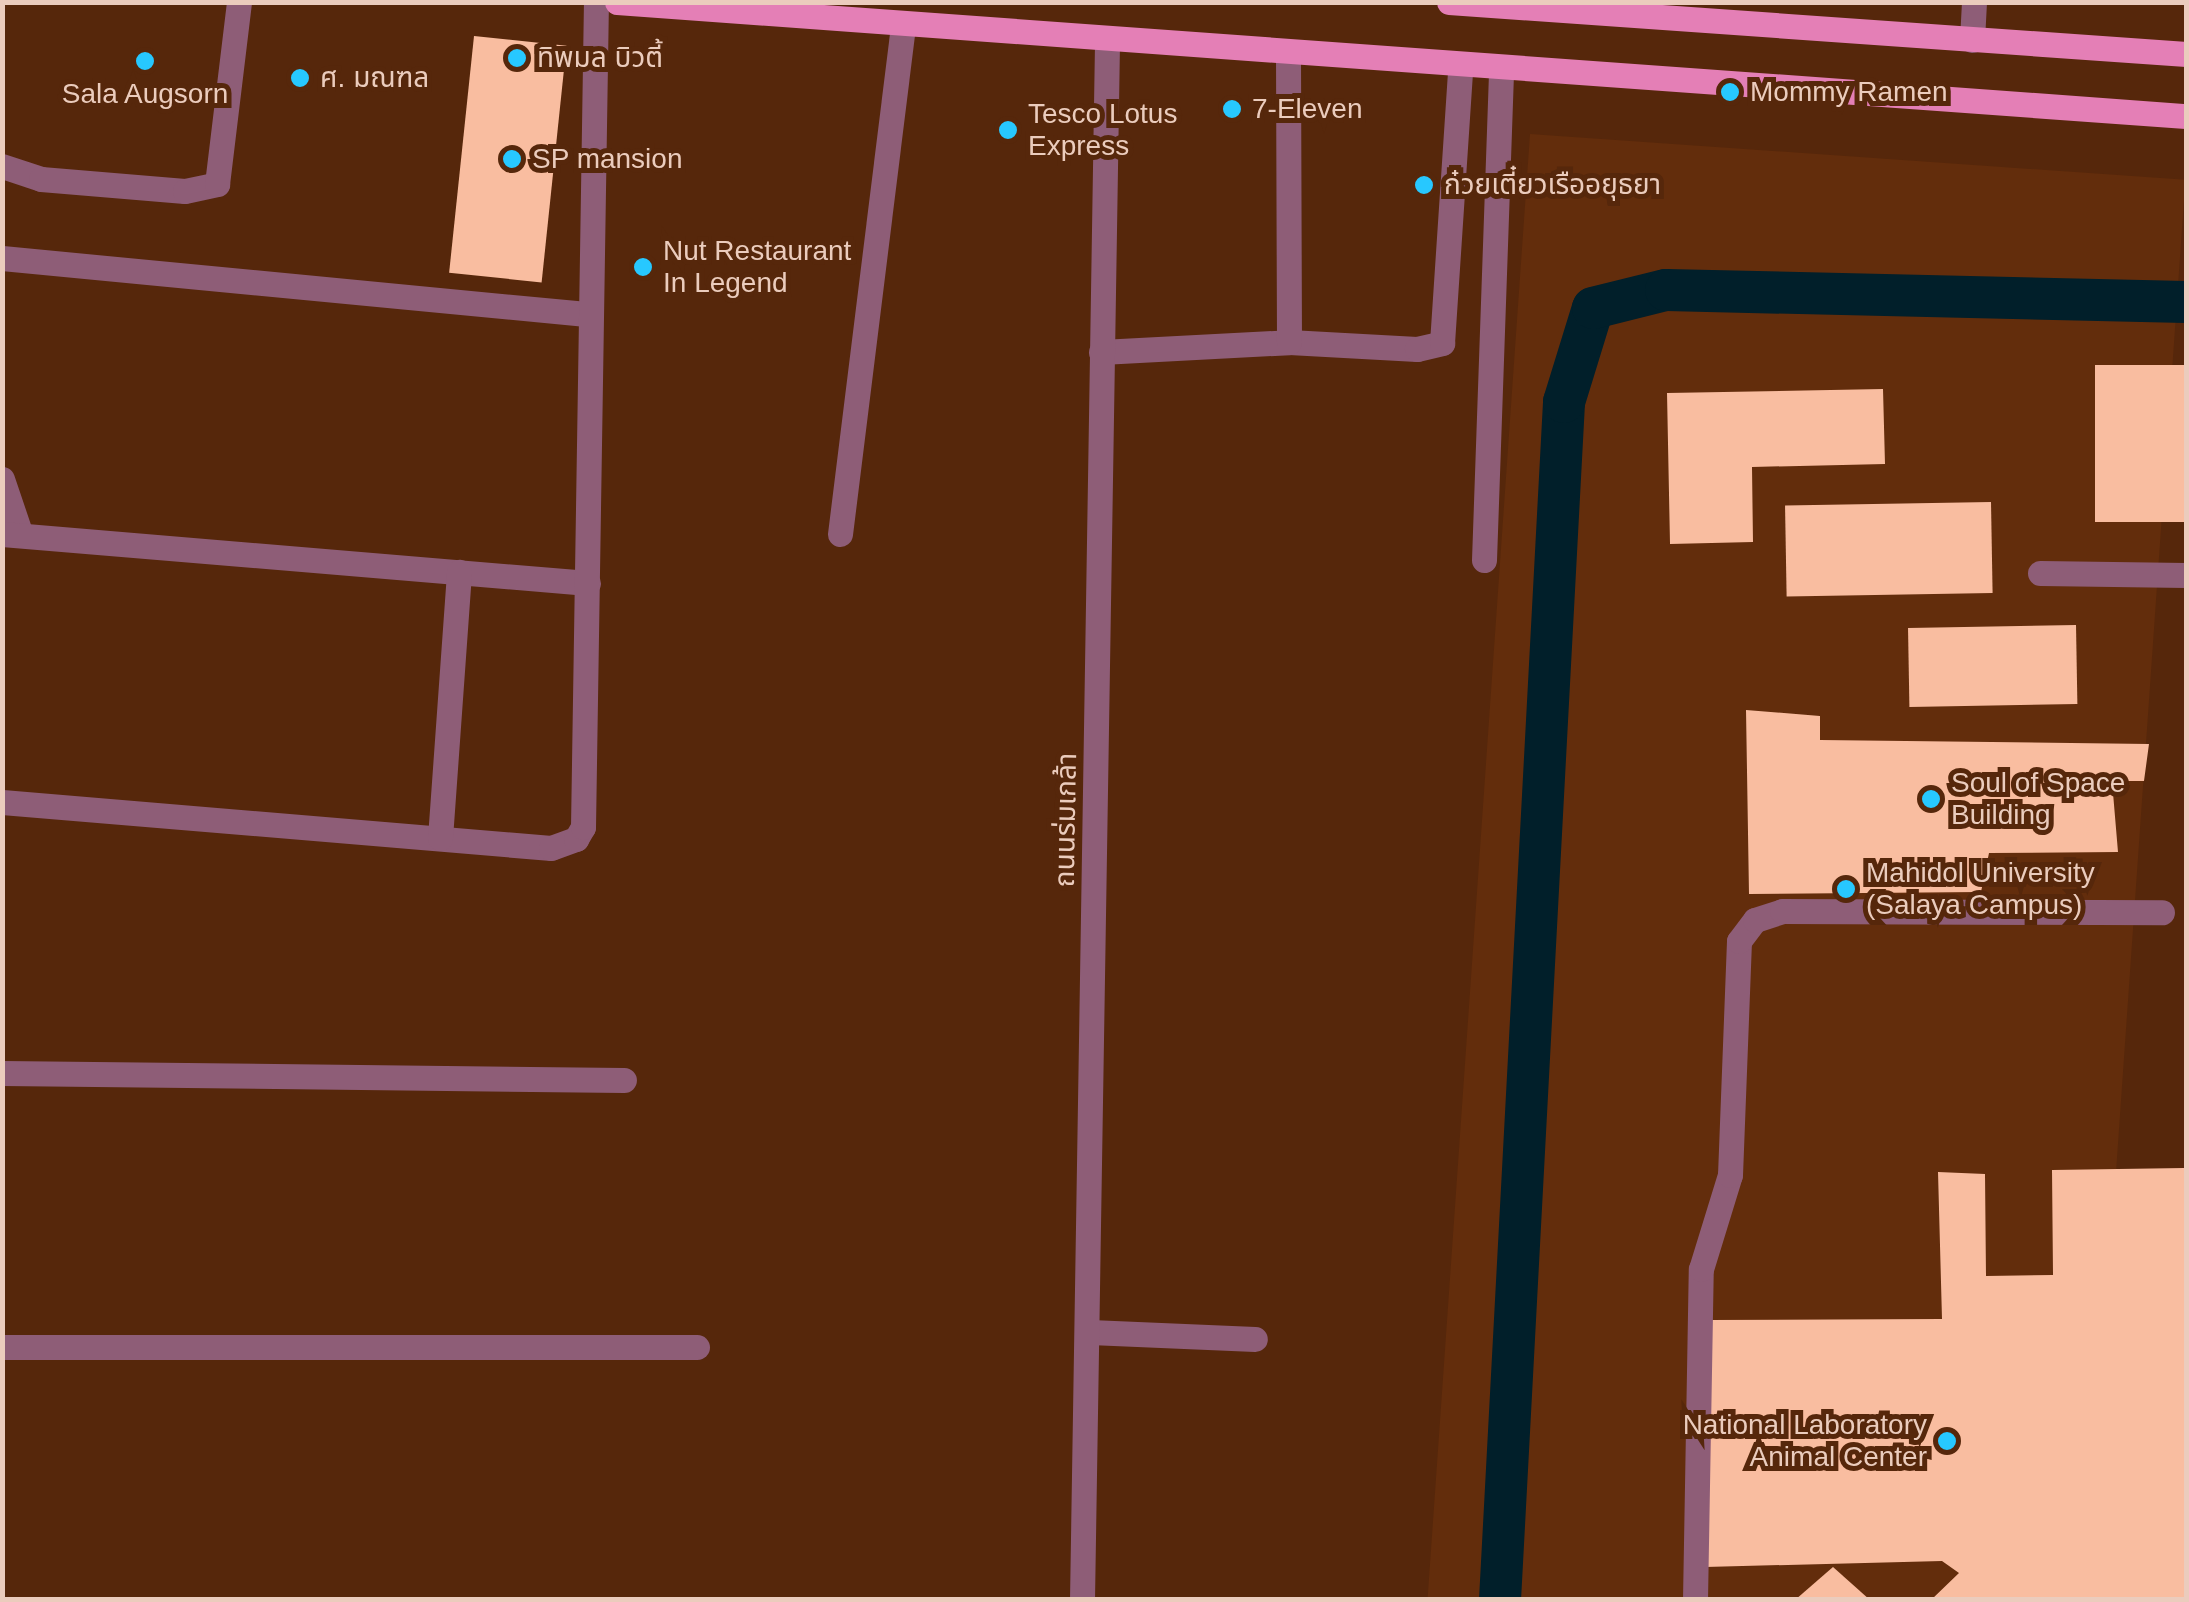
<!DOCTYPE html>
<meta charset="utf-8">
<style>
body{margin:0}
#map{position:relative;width:2189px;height:1602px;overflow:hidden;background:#56270b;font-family:Arial,"Noto Sans Thai",sans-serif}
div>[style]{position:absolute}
.built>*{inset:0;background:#632d0c;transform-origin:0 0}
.canal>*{height:42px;margin:-21px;padding:0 21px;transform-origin:21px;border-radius:21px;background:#011f2a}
.building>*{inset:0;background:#f9bda0;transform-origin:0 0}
.minor>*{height:25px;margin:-12.5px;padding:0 12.5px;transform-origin:12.5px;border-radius:12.5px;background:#8e5d77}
.major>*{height:25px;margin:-12.5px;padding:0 12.5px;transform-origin:12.5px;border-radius:12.5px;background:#e47fb6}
.dots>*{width:28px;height:28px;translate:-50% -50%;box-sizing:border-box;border:5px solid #56270b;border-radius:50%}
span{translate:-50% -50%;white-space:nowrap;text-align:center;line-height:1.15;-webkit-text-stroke:10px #56270b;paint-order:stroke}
.poi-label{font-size:28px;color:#ebccbd}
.left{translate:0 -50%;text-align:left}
.right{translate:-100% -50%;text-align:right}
.street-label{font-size:28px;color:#ebccbd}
.frame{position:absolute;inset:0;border:5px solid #ebccbd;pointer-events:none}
</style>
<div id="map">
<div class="built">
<i style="left:1530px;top:134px;width:657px;height:1467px;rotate:4deg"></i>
</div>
<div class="canal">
<i style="left:1500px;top:1600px;width:1200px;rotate:-86.94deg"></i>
<i style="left:1564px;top:402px;width:98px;rotate:-72.9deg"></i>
<i style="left:1593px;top:308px;width:75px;rotate:-13.9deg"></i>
<i style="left:1666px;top:290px;width:520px;rotate:1.32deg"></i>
</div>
<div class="building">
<i style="left:474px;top:36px;width:93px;height:238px;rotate:6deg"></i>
<i style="left:2186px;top:365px;width:157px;height:91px;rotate:90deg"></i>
<i style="clip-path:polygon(1883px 389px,1885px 464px,1752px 467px,1753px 542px,1670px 544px,1667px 393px)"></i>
<i style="left:1991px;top:502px;width:91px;height:206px;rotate:89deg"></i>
<i style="left:2076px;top:625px;width:79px;height:168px;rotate:89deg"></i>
<i style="clip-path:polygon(1746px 710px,1820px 716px,1820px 740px,2149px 744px,2144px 781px,2112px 781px,2118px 852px,1989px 853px,1981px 892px,1749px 894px)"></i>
<i style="clip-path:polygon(2184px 1168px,2186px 1600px,1931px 1600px,1959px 1573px,1942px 1561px,1705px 1567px,1710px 1320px,1942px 1319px,1938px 1172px,1985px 1174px,1986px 1276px,2053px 1275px,2052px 1170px)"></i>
<i style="clip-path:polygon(1833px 1567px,1870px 1600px,1795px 1600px)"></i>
</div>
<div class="minor">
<i style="left:1972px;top:40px;width:38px;rotate:-87deg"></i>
<i style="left:2px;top:166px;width:41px;rotate:18.4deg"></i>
<i style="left:41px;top:179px;width:144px;rotate:4.8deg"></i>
<i style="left:185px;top:191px;width:33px;rotate:-12deg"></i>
<i style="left:217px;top:184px;width:183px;rotate:-83.1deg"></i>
<i style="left:2px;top:258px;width:587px;rotate:5.48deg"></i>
<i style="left:1289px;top:342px;width:128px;rotate:3.1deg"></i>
<i style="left:1417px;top:349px;width:26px;rotate:-13deg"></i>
<i style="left:1442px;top:343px;width:275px;rotate:-86.2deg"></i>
<i style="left:1101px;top:352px;width:188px;rotate:-3deg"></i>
<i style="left:1289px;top:342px;width:287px;rotate:-90.2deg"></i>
<i style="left:2px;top:479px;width:59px;rotate:71.3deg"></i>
<i style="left:2px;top:534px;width:588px;rotate:4.78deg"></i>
<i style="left:840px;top:534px;width:512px;rotate:-82.93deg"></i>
<i style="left:1484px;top:560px;width:489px;rotate:-88deg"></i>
<i style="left:2040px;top:573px;width:146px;rotate:0.8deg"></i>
<i style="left:2px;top:802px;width:551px;rotate:4.79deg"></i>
<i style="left:551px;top:848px;width:27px;rotate:-20deg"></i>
<i style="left:576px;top:839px;width:14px;rotate:-60deg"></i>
<i style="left:583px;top:827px;width:825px;rotate:-89.1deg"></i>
<i style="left:440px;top:838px;width:267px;rotate:-85.9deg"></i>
<i style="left:2px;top:1073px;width:622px;rotate:0.64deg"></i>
<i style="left:1090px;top:1332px;width:165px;rotate:2.4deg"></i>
<i style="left:2px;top:1347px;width:695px"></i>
<i style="left:1082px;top:1600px;width:1559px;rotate:-89.08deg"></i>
<i style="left:1695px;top:1600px;width:331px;rotate:-89deg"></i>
<i style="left:1701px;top:1269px;width:98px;rotate:-72.9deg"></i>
<i style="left:1730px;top:1175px;width:234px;rotate:-87.8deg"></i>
<i style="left:1739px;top:941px;width:26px;rotate:-53deg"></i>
<i style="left:1755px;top:920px;width:28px;rotate:-18deg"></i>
<i style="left:1782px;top:911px;width:380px;rotate:0.2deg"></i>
</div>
<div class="major">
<i style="left:617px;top:2px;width:1573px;rotate:4.16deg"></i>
<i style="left:1449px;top:2px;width:739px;rotate:4.04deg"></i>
</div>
<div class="dots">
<i style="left:517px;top:58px;background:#27c8ff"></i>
<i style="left:145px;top:61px;background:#27c8ff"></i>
<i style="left:300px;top:78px;background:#27c8ff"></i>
<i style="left:1730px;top:92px;background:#27c8ff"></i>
<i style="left:1232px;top:109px;background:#27c8ff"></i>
<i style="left:1008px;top:130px;background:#27c8ff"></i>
<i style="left:512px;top:159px;background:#27c8ff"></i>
<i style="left:1424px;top:185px;background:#27c8ff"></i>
<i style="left:643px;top:267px;background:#27c8ff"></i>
<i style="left:1931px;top:799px;background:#27c8ff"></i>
<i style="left:1846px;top:889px;background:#27c8ff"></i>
<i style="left:1947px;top:1441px;background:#27c8ff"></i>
</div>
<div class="poi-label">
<span class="left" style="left:537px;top:58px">ทิพมล บิวตี้</span>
<span class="left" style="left:320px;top:78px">ศ. มณฑล</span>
<span class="left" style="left:1750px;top:92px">Mommy Ramen</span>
<span style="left:145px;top:94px">Sala Augsorn</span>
<span class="left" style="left:1252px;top:109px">7-Eleven</span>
<span class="left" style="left:1028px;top:130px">Tesco Lotus<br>Express</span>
<span class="left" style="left:532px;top:159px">SP mansion</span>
<span class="left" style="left:1444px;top:185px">ก๋วยเตี๋ยวเรืออยุธยา</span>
<span class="left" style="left:663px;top:267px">Nut Restaurant<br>In Legend</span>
<span class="left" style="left:1951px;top:799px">Soul of Space<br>Building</span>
<span class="left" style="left:1866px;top:889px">Mahidol University<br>(Salaya Campus)</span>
<span class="right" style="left:1927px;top:1441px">National Laboratory<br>Animal Center</span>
</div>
<div class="street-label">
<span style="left:1066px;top:820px;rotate:-89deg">ถนนร่มเกล้า</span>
</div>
<div class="frame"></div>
</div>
